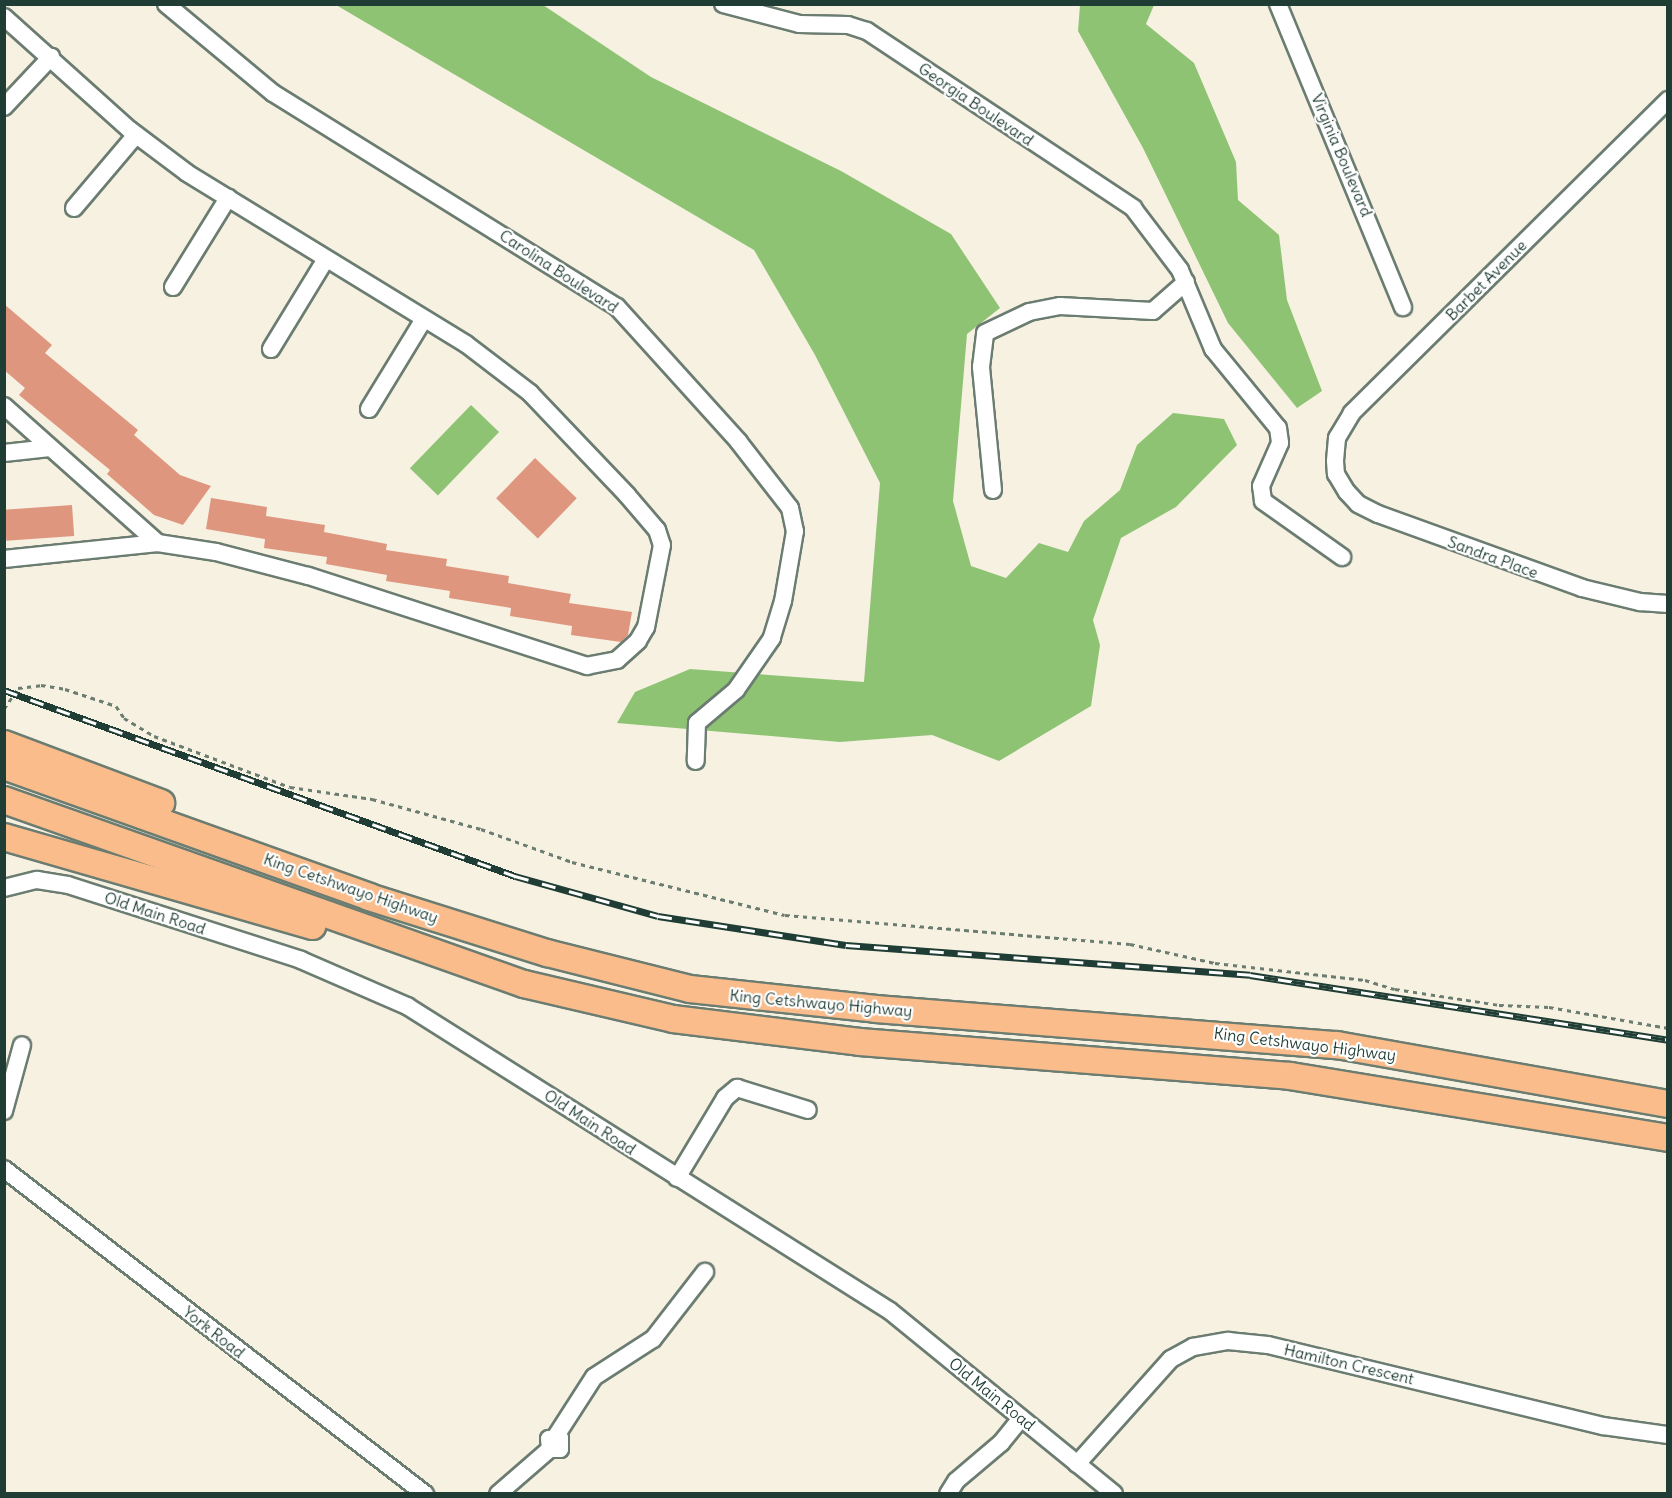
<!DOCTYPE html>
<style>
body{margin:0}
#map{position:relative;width:1672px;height:1498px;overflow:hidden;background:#f7f1e2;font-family:Delius,sans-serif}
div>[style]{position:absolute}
.green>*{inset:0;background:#8fc374;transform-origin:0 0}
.building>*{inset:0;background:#df967f;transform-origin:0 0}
.path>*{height:3px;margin-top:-1.5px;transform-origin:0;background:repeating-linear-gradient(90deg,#6b7c71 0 4.5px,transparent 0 9px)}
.roads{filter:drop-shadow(2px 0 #6b7c71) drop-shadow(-2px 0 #6b7c71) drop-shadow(0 2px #6b7c71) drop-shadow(0 -2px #6b7c71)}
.minor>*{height:16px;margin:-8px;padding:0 8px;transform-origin:8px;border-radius:8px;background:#fff}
.highway>*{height:26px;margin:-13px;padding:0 13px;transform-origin:13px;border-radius:13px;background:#fabc8b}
.rail>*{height:7px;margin-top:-3.5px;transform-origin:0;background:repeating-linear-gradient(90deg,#fff 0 14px,#1f3d34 0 28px);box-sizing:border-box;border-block:2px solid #1f3d34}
span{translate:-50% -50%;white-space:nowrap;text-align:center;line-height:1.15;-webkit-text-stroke:4.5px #fff;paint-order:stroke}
.street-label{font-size:16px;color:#1f3d34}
.frame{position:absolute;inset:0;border:6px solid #1f3d34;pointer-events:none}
</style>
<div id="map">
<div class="green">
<i style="clip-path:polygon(336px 5px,543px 5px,651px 77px,841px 171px,951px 234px,1000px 308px,967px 334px,953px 501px,971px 566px,1006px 578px,1039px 543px,1068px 552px,1084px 521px,1120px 490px,1137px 445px,1173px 413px,1224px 419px,1237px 445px,1176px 507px,1121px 538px,1093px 620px,1100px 645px,1091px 706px,999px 761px,932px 735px,840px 742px,617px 723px,635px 692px,690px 669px,864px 682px,880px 483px,815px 355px,754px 250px)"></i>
<i style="clip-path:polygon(1080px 5px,1154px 5px,1146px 24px,1194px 63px,1236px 162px,1238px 200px,1279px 235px,1287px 300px,1322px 391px,1297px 408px,1228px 323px,1143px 148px,1078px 31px)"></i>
<i style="left:471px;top:405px;width:39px;height:88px;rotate:44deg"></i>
</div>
<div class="building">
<i style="clip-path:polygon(4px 304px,52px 345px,45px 353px,138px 430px,134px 435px,180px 475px,211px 486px,183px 525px,154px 515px,107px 474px,110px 470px,19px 395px,25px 388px,4px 370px)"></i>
<i style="left:535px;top:458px;width:58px;height:56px;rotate:44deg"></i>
<i style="clip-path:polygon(211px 498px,267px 507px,266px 516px,325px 525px,324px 532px,387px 544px,386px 550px,447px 559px,446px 566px,509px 576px,508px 583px,571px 594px,569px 603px,632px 612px,628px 635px,621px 642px,571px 635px,572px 626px,510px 616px,511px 608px,449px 598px,450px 591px,386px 581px,387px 575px,326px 564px,327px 557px,264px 548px,265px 539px,206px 529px)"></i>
<i style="left:72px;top:505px;width:31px;height:68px;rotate:86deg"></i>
</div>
<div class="path">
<i style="left:4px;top:709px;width:25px;rotate:-56deg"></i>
<i style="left:18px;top:688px;width:23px;rotate:-7deg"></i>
<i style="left:41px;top:685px;width:24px;rotate:9deg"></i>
<i style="left:65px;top:689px;width:54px;rotate:18.4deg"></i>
<i style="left:116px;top:706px;width:14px;rotate:56deg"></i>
<i style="left:124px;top:718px;width:35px;rotate:31deg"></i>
<i style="left:154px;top:736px;width:145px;rotate:20.6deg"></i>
<i style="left:290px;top:787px;width:83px;rotate:8.3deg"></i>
<i style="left:372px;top:799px;width:113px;rotate:15.4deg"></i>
<i style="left:481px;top:829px;width:97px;rotate:19.9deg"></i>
<i style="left:572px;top:862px;width:219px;rotate:14deg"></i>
<i style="left:785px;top:915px;width:346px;rotate:4.8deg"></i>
<i style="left:1130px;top:944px;width:87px;rotate:12.6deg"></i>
<i style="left:1215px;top:963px;width:151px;rotate:6.5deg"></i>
<i style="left:1365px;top:980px;width:31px;rotate:17deg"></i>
<i style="left:1395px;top:989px;width:105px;rotate:8.7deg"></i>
<i style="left:1499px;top:1005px;width:50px;rotate:2.3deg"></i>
<i style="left:1549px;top:1007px;width:121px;rotate:10deg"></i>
</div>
<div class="roads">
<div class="minor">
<i style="left:166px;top:4px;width:139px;rotate:39.8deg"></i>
<i style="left:273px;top:93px;width:405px;rotate:31.9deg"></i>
<i style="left:617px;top:307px;width:181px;rotate:47.9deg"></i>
<i style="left:738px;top:441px;width:85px;rotate:52.2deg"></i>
<i style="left:790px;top:508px;width:24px;rotate:78deg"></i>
<i style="left:795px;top:531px;width:71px;rotate:99.7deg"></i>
<i style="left:783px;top:601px;width:39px;rotate:107deg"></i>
<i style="left:772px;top:638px;width:63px;rotate:124.7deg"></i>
<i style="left:736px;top:690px;width:51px;rotate:139.8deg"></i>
<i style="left:697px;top:723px;width:38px;rotate:92deg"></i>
<i style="left:723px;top:4px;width:79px;rotate:14.7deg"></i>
<i style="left:799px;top:24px;width:49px;rotate:1.2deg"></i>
<i style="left:848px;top:25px;width:20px;rotate:18deg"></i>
<i style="left:867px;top:31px;width:320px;rotate:33.6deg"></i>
<i style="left:1133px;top:208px;width:78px;rotate:52.8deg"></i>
<i style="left:1180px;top:270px;width:86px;rotate:67.3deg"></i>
<i style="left:1213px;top:349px;width:102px;rotate:50.6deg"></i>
<i style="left:1278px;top:428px;width:15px;rotate:82deg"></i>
<i style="left:1280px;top:443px;width:47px;rotate:113.8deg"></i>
<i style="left:1261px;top:486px;width:15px;rotate:82deg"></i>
<i style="left:1263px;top:501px;width:97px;rotate:35.3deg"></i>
<i style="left:1278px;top:4px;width:328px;rotate:67.6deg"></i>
<i style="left:4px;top:17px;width:169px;rotate:41.9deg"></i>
<i style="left:130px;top:130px;width:71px;rotate:37deg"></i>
<i style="left:187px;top:173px;width:327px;rotate:31.5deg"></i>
<i style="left:466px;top:344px;width:81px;rotate:37.4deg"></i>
<i style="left:530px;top:393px;width:141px;rotate:46.4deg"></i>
<i style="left:627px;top:495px;width:46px;rotate:49.4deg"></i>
<i style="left:657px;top:530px;width:16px;rotate:72deg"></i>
<i style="left:662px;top:545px;width:84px;rotate:101deg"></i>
<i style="left:646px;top:627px;width:16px;rotate:120deg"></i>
<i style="left:638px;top:641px;width:28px;rotate:138deg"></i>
<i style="left:617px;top:660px;width:31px;rotate:169deg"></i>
<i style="left:587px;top:666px;width:293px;rotate:-162.1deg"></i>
<i style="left:308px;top:576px;width:95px;rotate:-165.4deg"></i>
<i style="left:216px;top:552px;width:59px;rotate:-171.2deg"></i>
<i style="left:158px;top:543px;width:155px;rotate:174.1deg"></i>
<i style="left:1668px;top:100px;width:445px;rotate:135.3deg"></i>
<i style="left:1352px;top:413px;width:29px;rotate:121deg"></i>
<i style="left:1337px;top:438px;width:23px;rotate:95deg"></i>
<i style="left:1335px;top:461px;width:13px;rotate:86deg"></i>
<i style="left:1336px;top:474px;width:21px;rotate:59deg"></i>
<i style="left:1347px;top:492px;width:16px;rotate:47deg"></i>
<i style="left:1358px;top:504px;width:22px;rotate:27deg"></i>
<i style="left:1378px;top:514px;width:217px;rotate:19.9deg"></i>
<i style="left:1582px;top:588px;width:60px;rotate:13.6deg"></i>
<i style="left:1640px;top:602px;width:28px;rotate:4deg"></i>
<i style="left:4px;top:107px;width:69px;rotate:-46.8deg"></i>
<i style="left:74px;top:208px;width:96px;rotate:-49.7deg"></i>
<i style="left:173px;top:287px;width:105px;rotate:-58.3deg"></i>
<i style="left:271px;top:349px;width:105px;rotate:-58.6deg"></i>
<i style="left:4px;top:406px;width:206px;rotate:41.7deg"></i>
<i style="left:369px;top:409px;width:105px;rotate:-58.6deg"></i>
<i style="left:4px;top:453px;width:46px;rotate:-6.2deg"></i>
<i style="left:993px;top:490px;width:124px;rotate:-95.6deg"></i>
<i style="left:981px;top:367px;width:34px;rotate:-83deg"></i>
<i style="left:985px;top:333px;width:49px;rotate:-25.5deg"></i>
<i style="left:1029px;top:312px;width:32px;rotate:-11deg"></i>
<i style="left:1060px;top:306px;width:93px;rotate:3.1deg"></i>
<i style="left:1153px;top:311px;width:44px;rotate:-41.3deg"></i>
<i style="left:4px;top:888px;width:34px;rotate:-14deg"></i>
<i style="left:37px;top:880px;width:31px;rotate:9deg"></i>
<i style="left:68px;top:885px;width:245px;rotate:17.8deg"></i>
<i style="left:301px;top:960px;width:116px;rotate:23.5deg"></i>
<i style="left:407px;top:1006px;width:571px;rotate:32.27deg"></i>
<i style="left:890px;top:1311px;width:289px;rotate:39.2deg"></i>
<i style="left:4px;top:1111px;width:68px;rotate:-74.7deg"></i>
<i style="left:4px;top:1169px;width:532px;rotate:37.67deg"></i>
<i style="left:677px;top:1178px;width:93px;rotate:-59deg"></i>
<i style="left:725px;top:1098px;width:16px;rotate:-40deg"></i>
<i style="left:737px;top:1088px;width:74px;rotate:17.2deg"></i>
<i style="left:556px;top:1436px;width:70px;rotate:-57.2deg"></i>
<i style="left:594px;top:1377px;width:70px;rotate:-32.8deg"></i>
<i style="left:653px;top:1339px;width:85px;rotate:-52.2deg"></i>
<i style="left:1077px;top:1464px;width:141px;rotate:-48.2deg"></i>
<i style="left:1171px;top:1359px;width:25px;rotate:-29deg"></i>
<i style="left:1193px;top:1347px;width:36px;rotate:-10deg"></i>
<i style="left:1228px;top:1341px;width:40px;rotate:5.7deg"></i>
<i style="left:1268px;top:1345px;width:345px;rotate:13.6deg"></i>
<i style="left:1603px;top:1426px;width:66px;rotate:7.9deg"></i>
<i style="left:498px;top:1494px;width:69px;rotate:-40.9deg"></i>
<i style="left:550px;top:1449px;width:10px"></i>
<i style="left:560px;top:1449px;width:11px;rotate:-90deg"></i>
<i style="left:560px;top:1438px;width:11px;rotate:175deg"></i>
<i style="left:549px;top:1439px;width:10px;rotate:84deg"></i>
<i style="left:948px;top:1494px;width:15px;rotate:-58deg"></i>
<i style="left:956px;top:1481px;width:59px;rotate:-40.2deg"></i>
<i style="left:1001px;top:1443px;width:32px;rotate:-51deg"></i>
</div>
<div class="highway">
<i style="left:4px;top:744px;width:168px;rotate:20.6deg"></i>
<i style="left:4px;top:766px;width:388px;rotate:19.7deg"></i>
<i style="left:369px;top:897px;width:187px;rotate:17.5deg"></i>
<i style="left:547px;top:953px;width:147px;rotate:14.1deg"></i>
<i style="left:690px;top:989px;width:187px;rotate:6.1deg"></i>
<i style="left:876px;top:1009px;width:462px;rotate:4.5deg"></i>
<i style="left:1337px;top:1045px;width:336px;rotate:10.1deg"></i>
<i style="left:4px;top:800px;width:552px;rotate:19.49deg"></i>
<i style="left:524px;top:984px;width:153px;rotate:13.2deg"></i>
<i style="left:673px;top:1019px;width:188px;rotate:7deg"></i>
<i style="left:860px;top:1042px;width:431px;rotate:4.5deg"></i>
<i style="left:1290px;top:1076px;width:383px;rotate:9.3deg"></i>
<i style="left:4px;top:837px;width:321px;rotate:16.1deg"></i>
</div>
</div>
<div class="rail">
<i style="left:4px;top:690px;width:544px;rotate:20deg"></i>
<i style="left:515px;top:876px;width:148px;rotate:15.6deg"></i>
<i style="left:658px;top:916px;width:190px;rotate:8.8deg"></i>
<i style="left:846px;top:945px;width:405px;rotate:4.2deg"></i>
<i style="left:1250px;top:975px;width:423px;rotate:8.8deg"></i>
</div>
<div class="street-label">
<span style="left:976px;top:104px;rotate:34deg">Georgia Boulevard</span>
<span style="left:1342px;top:155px;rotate:67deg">Virginia Boulevard</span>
<span style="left:559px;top:271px;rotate:33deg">Carolina Boulevard</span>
<span style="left:1486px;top:280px;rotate:-45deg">Barbet Avenue</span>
<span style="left:1493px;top:557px;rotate:20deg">Sandra Place</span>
<span style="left:351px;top:888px;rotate:19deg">King Cetshwayo Highway</span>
<span style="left:155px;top:913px;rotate:18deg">Old Main Road</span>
<span style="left:821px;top:1003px;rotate:5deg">King Cetshwayo Highway</span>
<span style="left:1305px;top:1044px;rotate:7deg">King Cetshwayo Highway</span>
<span style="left:590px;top:1122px;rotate:33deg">Old Main Road</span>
<span style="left:214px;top:1332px;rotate:38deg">York Road</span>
<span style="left:1349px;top:1364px;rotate:13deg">Hamilton Crescent</span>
<span style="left:992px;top:1394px;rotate:39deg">Old Main Road</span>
</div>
<div class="frame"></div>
</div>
